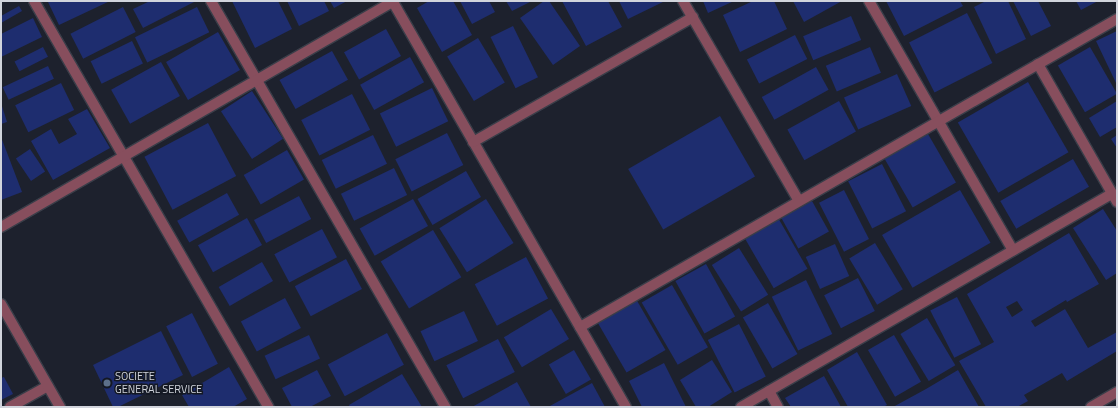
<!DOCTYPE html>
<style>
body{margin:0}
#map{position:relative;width:1118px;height:408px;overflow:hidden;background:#1d212d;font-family:"Titillium Web",sans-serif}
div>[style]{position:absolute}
.building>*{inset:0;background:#1e2d6f;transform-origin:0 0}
.roads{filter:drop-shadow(1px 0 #3a3e49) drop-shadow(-1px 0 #3a3e49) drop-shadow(0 1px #3a3e49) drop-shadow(0 -1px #3a3e49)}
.minor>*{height:10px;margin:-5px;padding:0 5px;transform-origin:5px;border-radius:5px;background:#874e5d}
.tertiary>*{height:10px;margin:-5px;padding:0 5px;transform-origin:5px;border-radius:5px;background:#874e5d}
.dots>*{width:11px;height:11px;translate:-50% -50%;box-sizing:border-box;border:2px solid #141823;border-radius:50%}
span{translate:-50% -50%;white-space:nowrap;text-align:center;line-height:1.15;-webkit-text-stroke:3px #141823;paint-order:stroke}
.poi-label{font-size:11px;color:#d1d4dc}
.left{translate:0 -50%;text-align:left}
.frame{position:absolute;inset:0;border:2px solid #d1d4dc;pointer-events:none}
</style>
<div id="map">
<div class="building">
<i style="clip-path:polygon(51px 1px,110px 1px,59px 25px,48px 2px)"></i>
<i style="clip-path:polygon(150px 1px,196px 1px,143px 28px,133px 9px)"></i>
<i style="clip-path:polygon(232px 1px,278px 1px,292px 29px,255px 48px)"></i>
<i style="clip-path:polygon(287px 1px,324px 1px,329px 11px,299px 26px)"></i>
<i style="clip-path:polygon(330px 1px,347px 1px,334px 8px)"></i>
<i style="clip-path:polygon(429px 1px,453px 1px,472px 35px,442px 52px,417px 8px)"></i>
<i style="clip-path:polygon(460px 1px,489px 1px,495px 12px,472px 24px)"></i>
<i style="clip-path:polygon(506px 1px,532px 1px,512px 11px)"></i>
<i style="clip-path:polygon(544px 1px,549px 1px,580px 46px,553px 65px,520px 18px)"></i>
<i style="clip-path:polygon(562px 1px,608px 1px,622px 27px,586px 46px)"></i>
<i style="clip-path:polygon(619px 1px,665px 1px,628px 19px)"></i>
<i style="clip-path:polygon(703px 1px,734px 1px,708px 13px)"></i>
<i style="clip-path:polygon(753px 1px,774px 1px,787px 29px,740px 52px,723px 15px)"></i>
<i style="clip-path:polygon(793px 1px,842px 1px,804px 22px)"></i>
<i style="clip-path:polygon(886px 1px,960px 1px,963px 6px,904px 36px)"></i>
<i style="clip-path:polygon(986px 1px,1008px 1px,1026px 39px,996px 54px,974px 7px)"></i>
<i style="clip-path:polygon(1013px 1px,1038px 1px,1051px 26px,1031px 36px)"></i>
<i style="clip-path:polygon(1076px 1px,1098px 1px,1081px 10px)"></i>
<i style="clip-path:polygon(19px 6px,22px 11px,1px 23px,1px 16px)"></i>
<i style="left:123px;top:7px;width:28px;height:59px;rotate:63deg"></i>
<i style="left:197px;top:7px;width:28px;height:69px;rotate:64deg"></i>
<i style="left:967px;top:13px;width:56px;height:65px;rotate:63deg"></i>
<i style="left:851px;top:16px;width:26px;height:52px;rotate:67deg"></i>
<i style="clip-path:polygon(33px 18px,42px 37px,1px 57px,1px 34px)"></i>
<i style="left:513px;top:26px;width:57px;height:25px;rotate:64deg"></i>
<i style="left:386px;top:29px;width:31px;height:48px;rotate:61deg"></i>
<i style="clip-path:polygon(1117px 31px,1117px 85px,1096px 41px)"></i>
<i style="left:218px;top:32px;width:44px;height:60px;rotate:60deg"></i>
<i style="left:795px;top:35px;width:27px;height:54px;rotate:63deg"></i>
<i style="left:478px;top:38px;width:52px;height:36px;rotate:59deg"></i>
<i style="left:132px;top:41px;width:25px;height:46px;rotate:64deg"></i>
<i style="left:43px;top:47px;width:11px;height:32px;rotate:63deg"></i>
<i style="left:870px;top:47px;width:28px;height:48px;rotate:67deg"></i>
<i style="left:1090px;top:47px;width:54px;height:37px;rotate:60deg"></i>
<i style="left:332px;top:51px;width:33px;height:60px;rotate:61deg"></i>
<i style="left:410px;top:57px;width:29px;height:57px;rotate:61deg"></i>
<i style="left:161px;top:62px;width:39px;height:57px;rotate:61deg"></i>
<i style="left:48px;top:66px;width:14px;height:50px;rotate:65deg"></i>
<i style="left:816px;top:67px;width:26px;height:62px;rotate:61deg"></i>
<i style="left:897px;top:74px;width:35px;height:58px;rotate:66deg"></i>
<i style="left:1028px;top:82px;width:81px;height:81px;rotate:60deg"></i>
<i style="left:61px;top:83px;width:30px;height:51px;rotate:64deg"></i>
<i style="left:432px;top:88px;width:37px;height:58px;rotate:64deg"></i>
<i style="left:252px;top:91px;width:57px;height:37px;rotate:57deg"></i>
<i style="left:352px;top:94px;width:40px;height:57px;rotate:63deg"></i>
<i style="left:839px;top:101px;width:35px;height:59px;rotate:61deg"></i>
<i style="clip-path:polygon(1117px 101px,1117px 127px,1100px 137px,1089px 118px)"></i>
<i style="clip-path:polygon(1px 103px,7px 122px,1px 124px)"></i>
<i style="clip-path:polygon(87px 109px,110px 148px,53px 180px,31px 141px,51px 129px,59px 144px,77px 134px,68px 119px)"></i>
<i style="left:720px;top:116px;width:70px;height:106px;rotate:60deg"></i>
<i style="left:208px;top:123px;width:60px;height:72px;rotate:62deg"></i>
<i style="left:447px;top:133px;width:36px;height:58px;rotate:63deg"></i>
<i style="left:928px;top:134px;width:56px;height:50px;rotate:60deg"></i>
<i style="left:373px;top:135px;width:32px;height:57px;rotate:64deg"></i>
<i style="clip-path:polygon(1117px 135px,1117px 148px,1111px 139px)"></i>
<i style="clip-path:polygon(1px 137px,22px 192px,1px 200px)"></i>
<i style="left:30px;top:149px;width:27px;height:17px;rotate:56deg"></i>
<i style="left:287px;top:150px;width:34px;height:50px;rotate:60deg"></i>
<i style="left:1073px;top:159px;width:32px;height:84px;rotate:60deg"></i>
<i style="left:882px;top:164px;width:53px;height:38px;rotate:63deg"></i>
<i style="left:394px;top:168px;width:30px;height:59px;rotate:64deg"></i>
<i style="left:466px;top:171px;width:30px;height:56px;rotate:60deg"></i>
<i style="left:844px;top:190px;width:55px;height:28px;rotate:63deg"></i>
<i style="left:960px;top:190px;width:61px;height:90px;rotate:60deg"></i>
<i style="left:227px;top:193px;width:25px;height:57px;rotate:61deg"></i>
<i style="left:299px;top:196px;width:26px;height:51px;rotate:62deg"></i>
<i style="left:413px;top:199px;width:31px;height:61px;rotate:61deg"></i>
<i style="left:486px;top:199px;width:52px;height:55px;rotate:58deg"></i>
<i style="left:812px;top:201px;width:35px;height:35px;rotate:61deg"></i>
<i style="clip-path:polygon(1103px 209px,1117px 231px,1117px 273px,1106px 280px,1073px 228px)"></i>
<i style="left:777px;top:216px;width:61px;height:39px;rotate:60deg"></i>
<i style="left:247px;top:218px;width:31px;height:56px;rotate:61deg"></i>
<i style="left:322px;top:229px;width:32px;height:54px;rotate:62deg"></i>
<i style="left:433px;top:230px;width:55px;height:61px;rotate:59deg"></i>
<i style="clip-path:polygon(evenodd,1069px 233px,1099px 284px,1067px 302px,1066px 300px,1031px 321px,1035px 327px,1065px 309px,1088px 348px,1117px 332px,1117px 351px,1067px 381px,1062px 373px,1024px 395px,1028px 401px,1017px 407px,986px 407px,959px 361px,994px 342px,967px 294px,1069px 233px,1017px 301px,1023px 310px,1012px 317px,1006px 307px,1017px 301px)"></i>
<i style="left:875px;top:243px;width:54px;height:30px;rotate:59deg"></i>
<i style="left:835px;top:244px;width:35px;height:32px;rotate:66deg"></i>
<i style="left:739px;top:248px;width:55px;height:32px;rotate:58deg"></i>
<i style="left:526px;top:257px;width:47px;height:58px;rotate:62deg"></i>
<i style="left:346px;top:259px;width:34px;height:58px;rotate:62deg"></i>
<i style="left:262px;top:262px;width:22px;height:50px;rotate:60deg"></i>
<i style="left:706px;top:264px;width:60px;height:35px;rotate:61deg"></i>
<i style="left:858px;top:278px;width:37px;height:38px;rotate:63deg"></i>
<i style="left:806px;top:280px;width:60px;height:38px;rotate:64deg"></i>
<i style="left:672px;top:285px;width:72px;height:35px;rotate:60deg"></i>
<i style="left:957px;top:297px;width:53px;height:30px;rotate:63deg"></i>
<i style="left:285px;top:298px;width:34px;height:50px;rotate:62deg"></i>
<i style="left:636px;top:299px;width:59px;height:45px;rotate:60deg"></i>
<i style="left:768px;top:303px;width:59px;height:29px;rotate:60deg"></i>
<i style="left:551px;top:309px;width:35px;height:55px;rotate:59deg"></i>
<i style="left:464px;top:311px;width:33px;height:48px;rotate:65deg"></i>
<i style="left:192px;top:313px;width:57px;height:29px;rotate:63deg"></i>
<i style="left:927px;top:318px;width:55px;height:31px;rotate:59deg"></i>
<i style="left:739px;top:324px;width:59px;height:35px;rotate:63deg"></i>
<i style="clip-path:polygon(161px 331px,183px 375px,118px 407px,113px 407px,93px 365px)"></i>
<i style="left:387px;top:333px;width:36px;height:67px;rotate:62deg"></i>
<i style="left:309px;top:335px;width:26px;height:49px;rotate:65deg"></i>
<i style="left:894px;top:335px;width:54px;height:30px;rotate:60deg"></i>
<i style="left:498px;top:339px;width:37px;height:58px;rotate:63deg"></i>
<i style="left:574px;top:350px;width:34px;height:29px;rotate:60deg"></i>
<i style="clip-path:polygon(857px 352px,887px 405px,883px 407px,848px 407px,827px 370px)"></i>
<i style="clip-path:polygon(712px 360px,732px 392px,708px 407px,696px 407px,680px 380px)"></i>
<i style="clip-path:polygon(664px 363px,686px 407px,642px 407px,629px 381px)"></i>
<i style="clip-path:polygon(229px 367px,247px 399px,233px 407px,189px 407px,182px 395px)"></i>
<i style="clip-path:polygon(317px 370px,331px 396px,310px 407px,292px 407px,282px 388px)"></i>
<i style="clip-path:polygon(958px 370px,979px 407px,893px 407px,926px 389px)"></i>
<i style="clip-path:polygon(402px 374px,422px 407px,350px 407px,349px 405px)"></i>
<i style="clip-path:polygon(824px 376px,841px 407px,791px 407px,785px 398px)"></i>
<i style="clip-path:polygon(4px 377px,13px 394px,1px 400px,1px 378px)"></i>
<i style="clip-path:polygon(517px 382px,531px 407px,472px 407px)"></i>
<i style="clip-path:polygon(592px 383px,605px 407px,548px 407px)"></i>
</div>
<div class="roads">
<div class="minor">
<i style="left:34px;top:1px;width:469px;rotate:60deg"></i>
<i style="left:211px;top:1px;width:469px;rotate:60deg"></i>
<i style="left:683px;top:1px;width:231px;rotate:59.9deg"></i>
<i style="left:869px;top:1px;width:288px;rotate:60deg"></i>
<i style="left:393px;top:2px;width:467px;rotate:60.1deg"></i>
<i style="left:1038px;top:64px;width:159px;rotate:60.2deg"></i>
<i style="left:473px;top:142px;width:253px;rotate:-29.6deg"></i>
<i style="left:1px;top:227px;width:453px;rotate:-29.9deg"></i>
<i style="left:580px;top:327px;width:619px;rotate:-29.84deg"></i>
<i style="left:769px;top:391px;width:18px;rotate:61deg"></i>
<i style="left:10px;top:407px;width:43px;rotate:-28.9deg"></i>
<i style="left:741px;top:407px;width:428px;rotate:-29.9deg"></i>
</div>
<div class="tertiary">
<i style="left:1px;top:304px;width:119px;rotate:60.2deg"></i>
<i style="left:1091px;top:407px;width:30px;rotate:-30deg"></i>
</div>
</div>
<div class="dots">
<i style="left:107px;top:383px;background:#5c6f8a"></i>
</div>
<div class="poi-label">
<span class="left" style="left:115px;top:383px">SOCIETE<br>GENERAL SERVICE</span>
</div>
<div class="frame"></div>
</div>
